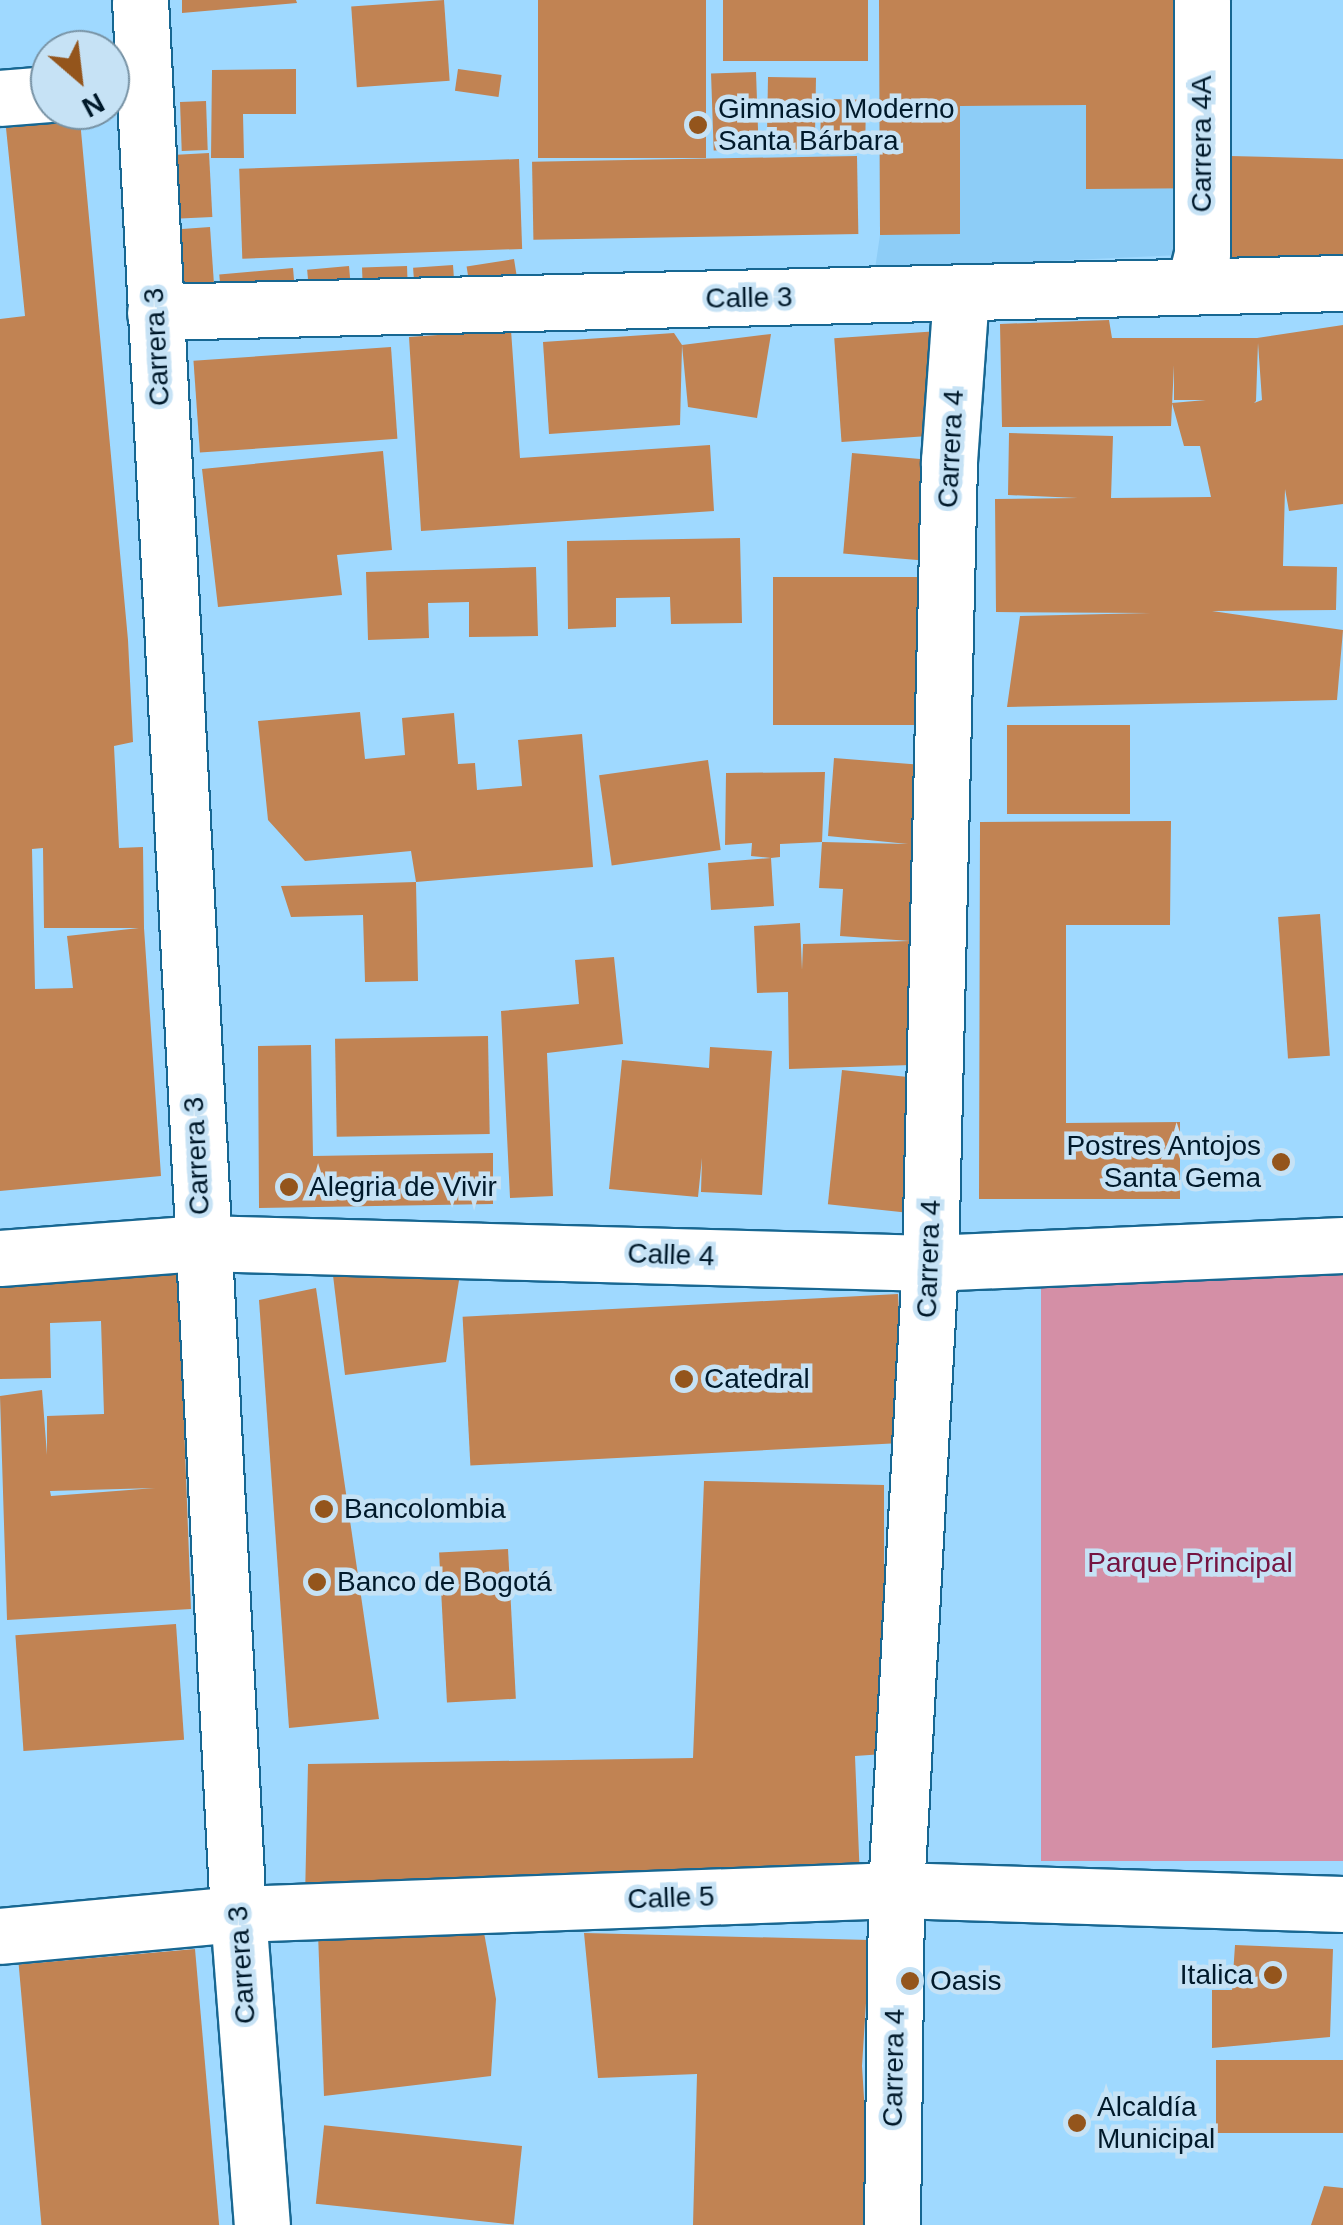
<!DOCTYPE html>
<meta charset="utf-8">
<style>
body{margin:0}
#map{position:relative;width:1343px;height:2225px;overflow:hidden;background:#9fd9ff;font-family:Arial,sans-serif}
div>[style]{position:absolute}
.built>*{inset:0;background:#8dcdf7}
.green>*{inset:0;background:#d48fa6;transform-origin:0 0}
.building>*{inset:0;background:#c18353;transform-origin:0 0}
.roads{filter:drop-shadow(2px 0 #176792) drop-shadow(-2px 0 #176792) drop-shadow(0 2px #176792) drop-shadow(0 -2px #176792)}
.minor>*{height:55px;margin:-27.5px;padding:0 27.5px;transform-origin:27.5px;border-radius:27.5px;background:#fff}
.secondary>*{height:55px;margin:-27.5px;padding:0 27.5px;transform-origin:27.5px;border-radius:27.5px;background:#fff}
.dots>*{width:28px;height:28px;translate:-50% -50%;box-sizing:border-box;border:5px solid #c6e2f5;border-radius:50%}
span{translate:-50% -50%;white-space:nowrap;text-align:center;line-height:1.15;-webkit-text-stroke:9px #c6e2f5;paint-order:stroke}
.poi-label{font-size:28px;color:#00192a}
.left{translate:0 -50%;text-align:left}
.right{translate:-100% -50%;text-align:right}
.street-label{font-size:28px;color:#00192a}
.park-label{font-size:28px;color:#751441}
.north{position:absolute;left:30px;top:30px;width:100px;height:100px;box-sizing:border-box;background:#c6e2f5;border:2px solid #7792a4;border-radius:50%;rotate:152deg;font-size:28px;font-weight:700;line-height:40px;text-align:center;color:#00192a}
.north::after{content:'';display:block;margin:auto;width:35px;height:45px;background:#94551c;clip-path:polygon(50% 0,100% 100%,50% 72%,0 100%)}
</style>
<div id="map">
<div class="built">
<i style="clip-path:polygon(879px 0,1202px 0,1202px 254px,875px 269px,880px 235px)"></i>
</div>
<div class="green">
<i style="left:1343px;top:1256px;width:605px;height:302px;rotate:90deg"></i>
</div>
<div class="building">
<i style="clip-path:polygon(182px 0,296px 0,297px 3px,182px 13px)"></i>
<i style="left:444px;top:0;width:81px;height:93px;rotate:86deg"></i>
<i style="left:538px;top:0;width:168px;height:158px"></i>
<i style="left:723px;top:0;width:145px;height:61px"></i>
<i style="clip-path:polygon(879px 0,1230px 0,1230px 156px,1343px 159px,1343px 267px,1224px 265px,1226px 188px,1086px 189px,1086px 105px,960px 106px,960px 234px,880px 235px)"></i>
<i style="clip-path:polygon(296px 69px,296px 114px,243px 114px,244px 158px,211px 158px,212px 70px)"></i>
<i style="left:458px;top:69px;width:44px;height:22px;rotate:8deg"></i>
<i style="left:756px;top:72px;width:77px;height:45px;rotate:88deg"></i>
<i style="left:768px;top:77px;width:48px;height:72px;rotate:1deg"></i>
<i style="left:821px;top:99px;width:45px;height:48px;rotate:1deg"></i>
<i style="left:206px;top:101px;width:49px;height:26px;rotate:88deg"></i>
<i style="clip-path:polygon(evenodd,80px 120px,128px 640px,133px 742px,114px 746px,119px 848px,143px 847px,144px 928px,161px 1176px,0 1191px,0 319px,25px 316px,6px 128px,80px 120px,43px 848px,44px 928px,139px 928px,67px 936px,73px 988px,35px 989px,32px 849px,43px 848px)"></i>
<i style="left:209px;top:153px;width:64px;height:32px;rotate:87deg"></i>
<i style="left:857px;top:156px;width:78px;height:325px;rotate:89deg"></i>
<i style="left:519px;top:159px;width:90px;height:280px;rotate:88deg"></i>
<i style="left:210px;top:227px;width:67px;height:35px;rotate:86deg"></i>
<i style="left:514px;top:259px;width:31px;height:48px;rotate:81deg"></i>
<i style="left:453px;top:265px;width:28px;height:40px;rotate:86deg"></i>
<i style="left:349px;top:266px;width:25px;height:42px;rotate:85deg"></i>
<i style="left:407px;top:266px;width:24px;height:45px;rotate:88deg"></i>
<i style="left:293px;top:268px;width:24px;height:74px;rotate:85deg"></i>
<i style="clip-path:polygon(evenodd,1109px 320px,1112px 338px,1257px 338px,1343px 325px,1343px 504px,1289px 511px,1285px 489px,1283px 566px,1337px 567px,1336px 610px,1212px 611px,1343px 630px,1337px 700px,1007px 707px,1020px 616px,1151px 613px,996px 612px,995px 499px,1078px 498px,1008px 495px,1009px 433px,1113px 436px,1111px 498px,1211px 497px,1200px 446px,1184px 446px,1172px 403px,1206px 400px,1174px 400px,1174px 365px,1171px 426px,1002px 427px,1000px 324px,1109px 320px,1258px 343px,1262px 400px,1254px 403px,1256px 401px,1258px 343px)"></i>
<i style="clip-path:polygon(511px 330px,520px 458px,710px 445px,714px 511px,421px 531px,409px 337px)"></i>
<i style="left:939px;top:331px;width:104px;height:105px;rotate:86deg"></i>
<i style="clip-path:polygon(674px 333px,682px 345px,680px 425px,549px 434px,543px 342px)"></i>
<i style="clip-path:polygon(771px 334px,757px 418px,688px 407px,682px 345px)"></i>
<i style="left:391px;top:347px;width:92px;height:198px;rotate:86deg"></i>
<i style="clip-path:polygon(383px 451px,392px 550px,337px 555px,342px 595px,218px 607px,202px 469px)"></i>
<i style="left:852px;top:453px;width:97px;height:101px;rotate:5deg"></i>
<i style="clip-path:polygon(740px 538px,742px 623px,671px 624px,670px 597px,616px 598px,616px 627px,568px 629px,567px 541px)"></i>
<i style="clip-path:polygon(536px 567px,538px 636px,469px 637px,469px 602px,428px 603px,429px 638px,368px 640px,366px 572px)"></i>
<i style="left:929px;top:577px;width:148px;height:156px;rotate:90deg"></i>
<i style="clip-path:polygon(360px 712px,365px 759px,405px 755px,402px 718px,454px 713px,458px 764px,475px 763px,477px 790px,522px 786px,518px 740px,582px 734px,593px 867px,416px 882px,411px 851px,305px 861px,268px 820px,258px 721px)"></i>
<i style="left:1007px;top:725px;width:123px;height:89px"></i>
<i style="clip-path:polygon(834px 758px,923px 765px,910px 941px,840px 936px,843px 889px,819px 888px,822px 842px,908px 844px,828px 836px)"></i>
<i style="left:708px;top:760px;width:91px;height:110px;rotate:82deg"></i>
<i style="clip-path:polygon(825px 772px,822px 842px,780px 844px,780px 857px,771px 858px,774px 906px,711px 910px,708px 863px,771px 858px,751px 856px,752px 843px,725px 845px,726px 773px)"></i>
<i style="clip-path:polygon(1171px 821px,1170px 925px,1066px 925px,1066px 1123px,1180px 1122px,1180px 1199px,979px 1199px,980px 822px)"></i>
<i style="clip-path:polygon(416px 882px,418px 981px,365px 982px,363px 915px,291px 917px,281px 886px)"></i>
<i style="left:1320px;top:914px;width:142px;height:42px;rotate:86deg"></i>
<i style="clip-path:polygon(800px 923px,802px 970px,803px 944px,910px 941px,911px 1065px,789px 1069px,788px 992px,757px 993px,754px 926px)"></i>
<i style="clip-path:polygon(614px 957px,623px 1044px,547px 1053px,553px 1196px,510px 1198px,501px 1011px,579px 1004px,575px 960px)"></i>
<i style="left:488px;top:1036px;width:98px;height:153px;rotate:89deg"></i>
<i style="clip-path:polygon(311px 1045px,313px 1156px,493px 1153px,493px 1204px,259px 1208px,258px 1046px)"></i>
<i style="clip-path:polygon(710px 1047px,772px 1051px,762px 1195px,701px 1192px,702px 1158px,698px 1197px,609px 1189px,622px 1060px,709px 1068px)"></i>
<i style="left:842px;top:1070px;width:85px;height:135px;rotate:6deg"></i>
<i style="clip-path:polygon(evenodd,177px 1237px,191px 1609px,7px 1620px,0 1396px,42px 1390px,47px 1455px,47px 1416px,104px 1414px,101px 1321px,50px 1323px,51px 1378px,0 1379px,0 1276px,177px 1237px,155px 1488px,51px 1496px,50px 1491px,155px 1488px)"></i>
<i style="clip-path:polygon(464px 1249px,446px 1362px,345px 1375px,332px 1267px)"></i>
<i style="clip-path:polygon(316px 1288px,379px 1719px,289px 1728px,259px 1300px)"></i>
<i style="left:898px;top:1294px;width:149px;height:436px;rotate:87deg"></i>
<i style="clip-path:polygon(704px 1481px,884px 1485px,884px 1754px,855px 1756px,860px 1880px,305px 1898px,308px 1764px,693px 1758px)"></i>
<i style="left:508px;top:1549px;width:150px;height:69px;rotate:87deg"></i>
<i style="left:176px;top:1624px;width:116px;height:161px;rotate:86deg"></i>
<i style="clip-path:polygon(483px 1927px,496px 1999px,491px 2076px,324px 2096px,318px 1933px)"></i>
<i style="clip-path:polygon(584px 1933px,870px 1940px,862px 2066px,872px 2225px,693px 2225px,697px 2074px,598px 2078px)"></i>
<i style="clip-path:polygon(1235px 1945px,1333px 1949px,1330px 2037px,1212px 2048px,1212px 1990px,1232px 1990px)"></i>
<i style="left:195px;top:1949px;width:277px;height:177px;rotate:85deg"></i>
<i style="left:1343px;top:2060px;width:73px;height:127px;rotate:90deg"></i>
<i style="left:522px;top:2146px;width:79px;height:199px;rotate:96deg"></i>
<i style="clip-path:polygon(1324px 2186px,1343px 2188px,1343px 2225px,1311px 2225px)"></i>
</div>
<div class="roads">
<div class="minor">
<i style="left:0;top:98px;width:50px;rotate:-4.6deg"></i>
<i style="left:1194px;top:286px;width:33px;rotate:-76deg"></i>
<i style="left:1202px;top:254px;width:254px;rotate:-90deg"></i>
<i style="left:155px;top:312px;width:1188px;rotate:-1.4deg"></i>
<i style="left:0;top:1258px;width:202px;rotate:-4.3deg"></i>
<i style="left:201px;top:1243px;width:729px;rotate:1.57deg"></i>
<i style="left:930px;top:1263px;width:413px;rotate:-2.5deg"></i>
<i style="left:0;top:1936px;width:239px;rotate:-5.3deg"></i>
<i style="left:238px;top:1914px;width:658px;rotate:-2.09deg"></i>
<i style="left:896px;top:1890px;width:447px;rotate:1.8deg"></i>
<i style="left:892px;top:2225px;width:335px;rotate:-89.3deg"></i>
<i style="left:896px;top:1890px;width:628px;rotate:-86.9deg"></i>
<i style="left:930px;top:1263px;width:802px;rotate:-88.64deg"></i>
<i style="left:949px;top:461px;width:169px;rotate:-85.9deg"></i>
</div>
<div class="secondary">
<i style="left:140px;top:0;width:1917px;rotate:87.07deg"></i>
<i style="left:238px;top:1914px;width:312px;rotate:85.6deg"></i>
</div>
</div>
<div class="dots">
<i style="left:698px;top:125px;background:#94551c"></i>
<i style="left:1281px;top:1162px;background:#94551c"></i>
<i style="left:289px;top:1187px;background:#94551c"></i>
<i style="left:684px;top:1379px;background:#94551c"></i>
<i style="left:324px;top:1509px;background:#94551c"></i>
<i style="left:317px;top:1582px;background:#94551c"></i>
<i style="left:1273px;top:1975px;background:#94551c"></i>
<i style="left:910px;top:1981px;background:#94551c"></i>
<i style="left:1077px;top:2123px;background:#94551c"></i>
</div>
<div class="poi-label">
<span class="left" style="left:718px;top:125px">Gimnasio Moderno<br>Santa Bárbara</span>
<span class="right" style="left:1261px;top:1162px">Postres Antojos<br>Santa Gema</span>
<span class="left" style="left:309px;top:1187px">Alegria de Vivir</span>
<span class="left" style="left:704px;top:1379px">Catedral</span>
<span class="left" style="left:344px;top:1509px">Bancolombia</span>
<span class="left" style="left:337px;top:1582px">Banco de Bogotá</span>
<span class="right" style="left:1253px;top:1975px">Italica</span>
<span class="left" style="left:930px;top:1981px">Oasis</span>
<span class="left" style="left:1097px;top:2123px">Alcaldía<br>Municipal</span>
</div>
<div class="street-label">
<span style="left:1202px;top:144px;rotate:-90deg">Carrera 4A</span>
<span style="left:749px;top:298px;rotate:-1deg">Calle 3</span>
<span style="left:157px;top:347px;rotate:-93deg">Carrera 3</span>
<span style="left:951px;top:449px;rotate:-87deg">Carrera 4</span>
<span style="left:197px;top:1156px;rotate:-93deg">Carrera 3</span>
<span style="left:671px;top:1255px;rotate:2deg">Calle 4</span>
<span style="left:929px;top:1259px;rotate:-88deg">Carrera 4</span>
<span style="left:671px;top:1898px;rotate:-2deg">Calle 5</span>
<span style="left:242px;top:1965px;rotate:-94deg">Carrera 3</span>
<span style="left:894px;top:2068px;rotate:-89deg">Carrera 4</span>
</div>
<div class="park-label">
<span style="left:1190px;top:1563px">Parque Principal</span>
</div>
<div class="north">N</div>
</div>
